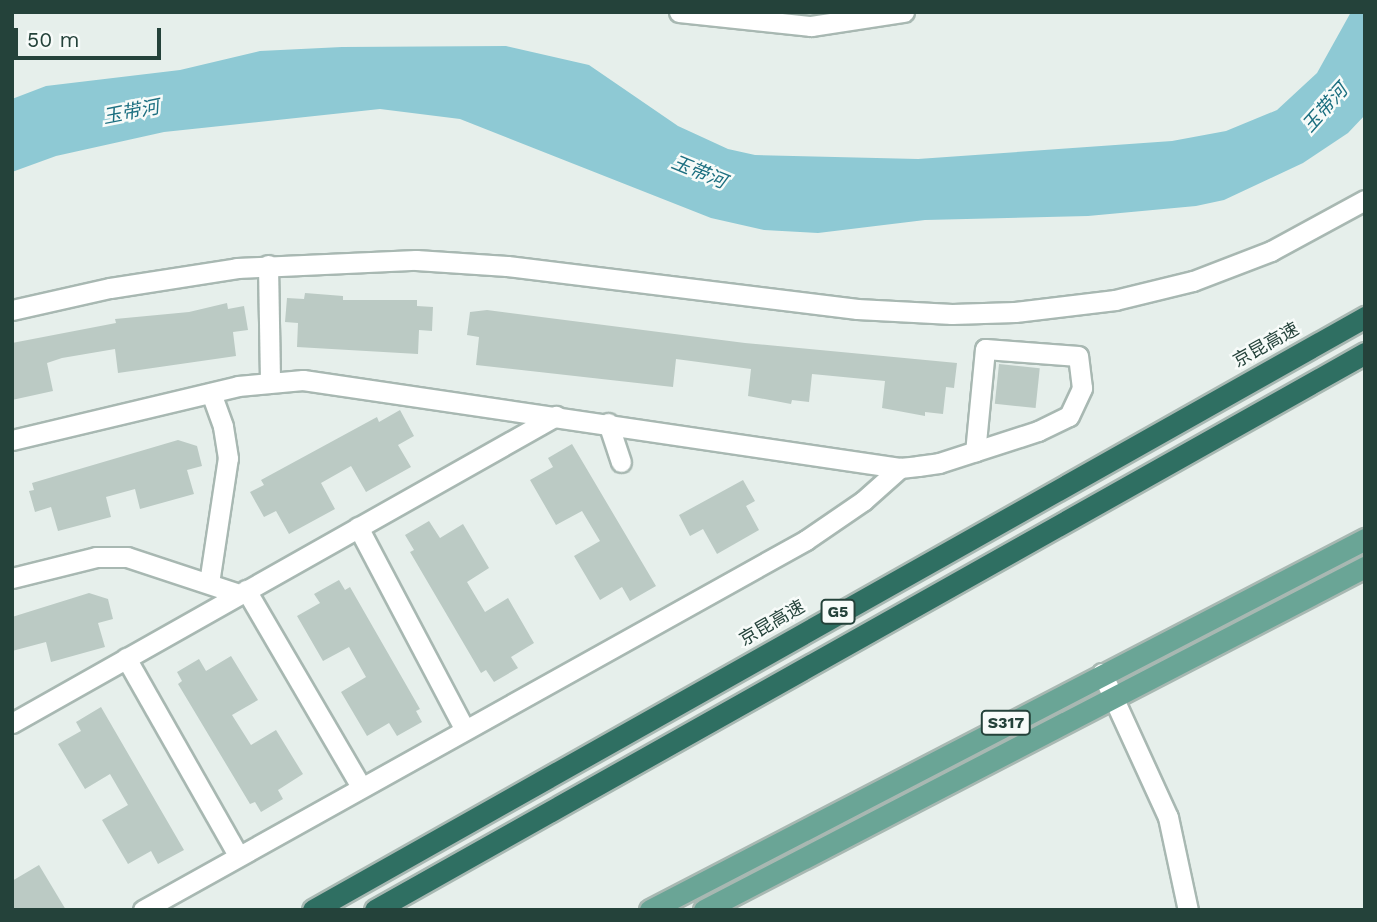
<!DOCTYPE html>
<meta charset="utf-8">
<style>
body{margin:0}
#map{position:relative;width:1377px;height:922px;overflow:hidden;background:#e6efeb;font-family:"Work Sans","Noto Sans SC",sans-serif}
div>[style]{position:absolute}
.water>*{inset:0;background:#8ec9d4}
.building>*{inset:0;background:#bbcac4;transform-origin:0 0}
.roads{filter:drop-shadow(2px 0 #a8b8b2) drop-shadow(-2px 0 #a8b8b2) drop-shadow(0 2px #a8b8b2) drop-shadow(0 -2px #a8b8b2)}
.minor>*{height:19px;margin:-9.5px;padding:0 9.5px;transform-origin:9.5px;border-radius:9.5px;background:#fff}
.major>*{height:21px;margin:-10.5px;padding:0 10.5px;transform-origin:10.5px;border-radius:10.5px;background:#6aa596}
.highway>*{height:21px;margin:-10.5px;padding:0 10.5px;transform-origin:10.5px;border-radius:10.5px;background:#2f6f62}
span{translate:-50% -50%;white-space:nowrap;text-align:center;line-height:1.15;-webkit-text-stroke:5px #f7fbf9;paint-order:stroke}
.shield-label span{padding:2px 5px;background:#f7fbf9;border:2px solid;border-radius:5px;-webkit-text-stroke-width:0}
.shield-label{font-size:16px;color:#24423a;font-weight:700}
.street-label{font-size:18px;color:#24423a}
.water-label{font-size:19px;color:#1c6f80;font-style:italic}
.frame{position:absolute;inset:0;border:14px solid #24423a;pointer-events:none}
.scale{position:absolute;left:14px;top:28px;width:147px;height:32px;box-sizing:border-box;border:4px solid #24423a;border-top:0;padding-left:9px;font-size:21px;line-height:24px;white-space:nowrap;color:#24423a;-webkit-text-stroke:5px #f7fbf9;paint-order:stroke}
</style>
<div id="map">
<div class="water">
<i style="clip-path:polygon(1351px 12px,1365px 12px,1365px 115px,1348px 133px,1303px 163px,1224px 200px,1196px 206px,1088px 216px,925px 220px,818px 233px,764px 230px,711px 218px,460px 119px,380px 109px,164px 132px,56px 156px,12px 172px,12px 99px,46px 86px,180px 70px,260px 51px,342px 47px,506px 46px,589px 65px,678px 126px,728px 149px,755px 155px,918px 159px,1172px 141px,1226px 131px,1277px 110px,1317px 73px)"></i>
</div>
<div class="building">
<i style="clip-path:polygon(305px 293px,343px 296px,343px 300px,417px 300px,417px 306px,433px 307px,432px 331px,419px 330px,418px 354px,297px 347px,298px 323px,285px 322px,287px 298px,304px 299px)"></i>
<i style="clip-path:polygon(227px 303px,228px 309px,244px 306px,248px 330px,233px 332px,236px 356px,118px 373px,115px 349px,62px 358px,47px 363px,53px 391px,12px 400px,12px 343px,116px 323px,115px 319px,189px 312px)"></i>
<i style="clip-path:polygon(487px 310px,745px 343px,957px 363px,954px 388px,946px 387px,943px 414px,925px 412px,925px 416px,882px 408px,885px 381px,812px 374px,809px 402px,792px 400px,791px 404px,748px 396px,751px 369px,676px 359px,673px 387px,476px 365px,479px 337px,467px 335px,470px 312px)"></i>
<i style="left:999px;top:364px;width:41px;height:40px;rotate:6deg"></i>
<i style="clip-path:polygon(400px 410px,414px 436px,398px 445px,411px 467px,366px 492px,351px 466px,321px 483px,335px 509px,289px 534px,276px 511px,264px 517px,250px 492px,264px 485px,261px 480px,377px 417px,379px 422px)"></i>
<i style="clip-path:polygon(178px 440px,197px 446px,202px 466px,187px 470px,194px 494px,140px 509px,135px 489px,106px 497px,111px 517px,58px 531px,51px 507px,35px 512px,29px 491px,34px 490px,32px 483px)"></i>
<i style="clip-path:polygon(572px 444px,656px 586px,630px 601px,622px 587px,600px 600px,574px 556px,600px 541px,582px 511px,556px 525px,530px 480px,553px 467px,548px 458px)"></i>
<i style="clip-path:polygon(743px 480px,755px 501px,746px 506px,759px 530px,717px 554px,703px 529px,690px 536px,679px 515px)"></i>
<i style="clip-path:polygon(429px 521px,440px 538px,463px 524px,489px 568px,467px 582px,485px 612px,508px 598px,534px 643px,511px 657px,518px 668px,494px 682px,486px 670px,481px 673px,410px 552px,414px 550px,405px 535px)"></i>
<i style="clip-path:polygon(339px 580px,345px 590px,350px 587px,420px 709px,416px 711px,422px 722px,397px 736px,389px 723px,367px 736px,341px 692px,366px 677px,349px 647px,323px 661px,297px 616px,320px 603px,314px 594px)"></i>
<i style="clip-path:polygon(89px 593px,108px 599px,113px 619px,98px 623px,105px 647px,51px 662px,46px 642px,12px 651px,12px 617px)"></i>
<i style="clip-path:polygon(231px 656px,258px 700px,232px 715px,251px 745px,276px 730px,303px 774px,278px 790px,283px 799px,261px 812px,255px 802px,250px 804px,178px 684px,182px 681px,177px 672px,199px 659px,206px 671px)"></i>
<i style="clip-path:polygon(101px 707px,184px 850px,158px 864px,151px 851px,128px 864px,102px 820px,128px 805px,110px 774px,85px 789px,58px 744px,81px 731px,76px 722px)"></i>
<i style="clip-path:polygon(39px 865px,66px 910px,12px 910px,12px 881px)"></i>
</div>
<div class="roads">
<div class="minor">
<i style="left:679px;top:12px;width:133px;rotate:6.1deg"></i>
<i style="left:811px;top:26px;width:94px;rotate:-8.6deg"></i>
<i style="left:268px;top:265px;width:117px;rotate:89deg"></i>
<i style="left:12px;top:310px;width:100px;rotate:-12.7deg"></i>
<i style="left:110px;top:288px;width:129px;rotate:-8.9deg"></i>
<i style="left:237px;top:268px;width:179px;rotate:-2.6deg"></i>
<i style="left:416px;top:260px;width:91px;rotate:3.8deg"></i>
<i style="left:507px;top:266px;width:353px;rotate:7deg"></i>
<i style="left:857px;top:309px;width:95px;rotate:3deg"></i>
<i style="left:952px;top:314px;width:63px;rotate:-1.8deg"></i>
<i style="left:1015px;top:312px;width:101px;rotate:-6.8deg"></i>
<i style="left:1115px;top:300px;width:80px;rotate:-13.7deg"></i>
<i style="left:1193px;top:281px;width:84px;rotate:-21deg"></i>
<i style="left:1271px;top:251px;width:107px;rotate:-28.5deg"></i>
<i style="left:608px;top:423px;width:41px;rotate:71.6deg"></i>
<i style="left:12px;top:440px;width:232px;rotate:-13.4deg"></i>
<i style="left:238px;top:386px;width:65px;rotate:-5.3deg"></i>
<i style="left:303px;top:380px;width:603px;rotate:8.39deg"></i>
<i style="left:900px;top:468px;width:18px;rotate:-6deg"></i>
<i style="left:918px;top:466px;width:21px;rotate:-8deg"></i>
<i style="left:939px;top:463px;width:104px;rotate:-17.9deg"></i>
<i style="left:1038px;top:431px;width:34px;rotate:-26deg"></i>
<i style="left:1069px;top:416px;width:31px;rotate:-65deg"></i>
<i style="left:1082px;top:388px;width:32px;rotate:-97deg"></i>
<i style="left:1078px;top:356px;width:93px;rotate:-175.7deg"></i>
<i style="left:985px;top:349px;width:103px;rotate:95.5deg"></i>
<i style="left:358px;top:527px;width:227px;rotate:62.2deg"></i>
<i style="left:12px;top:578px;width:87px;rotate:-14deg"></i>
<i style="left:96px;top:557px;width:31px"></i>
<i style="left:127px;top:557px;width:118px;rotate:18.3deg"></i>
<i style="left:209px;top:583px;width:126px;rotate:-81.4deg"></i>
<i style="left:228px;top:458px;width:32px;rotate:-99deg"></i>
<i style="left:223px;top:426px;width:35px;rotate:-110deg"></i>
<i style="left:246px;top:590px;width:226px;rotate:59.7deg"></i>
<i style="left:126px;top:658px;width:227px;rotate:60.4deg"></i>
<i style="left:1102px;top:673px;width:158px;rotate:65.4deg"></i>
<i style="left:1168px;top:817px;width:95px;rotate:77.9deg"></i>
<i style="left:12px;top:723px;width:625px;rotate:-29.44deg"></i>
<i style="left:143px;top:910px;width:759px;rotate:-29.16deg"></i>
<i style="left:806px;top:540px;width:69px;rotate:-34.4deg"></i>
<i style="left:863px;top:501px;width:50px;rotate:-41.7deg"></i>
</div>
<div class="major">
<i style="left:650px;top:910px;width:806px;rotate:-27.42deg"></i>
<i style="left:704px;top:910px;width:745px;rotate:-27.43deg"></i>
</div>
<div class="highway">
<i style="left:313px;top:910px;width:1208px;rotate:-29.41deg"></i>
<i style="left:375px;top:910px;width:1136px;rotate:-29.36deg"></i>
</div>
</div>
<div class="shield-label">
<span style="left:838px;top:612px">G5</span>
<span style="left:1006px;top:723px">S317</span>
</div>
<div class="street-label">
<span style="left:1266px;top:345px;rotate:-29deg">京昆高速</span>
<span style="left:772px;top:623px;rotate:-30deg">京昆高速</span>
</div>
<div class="water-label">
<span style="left:1325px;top:108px;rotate:-48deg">玉带河</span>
<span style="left:131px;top:112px;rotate:-11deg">玉带河</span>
<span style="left:699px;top:172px;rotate:22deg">玉带河</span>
</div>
<div class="frame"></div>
<div class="scale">50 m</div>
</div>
